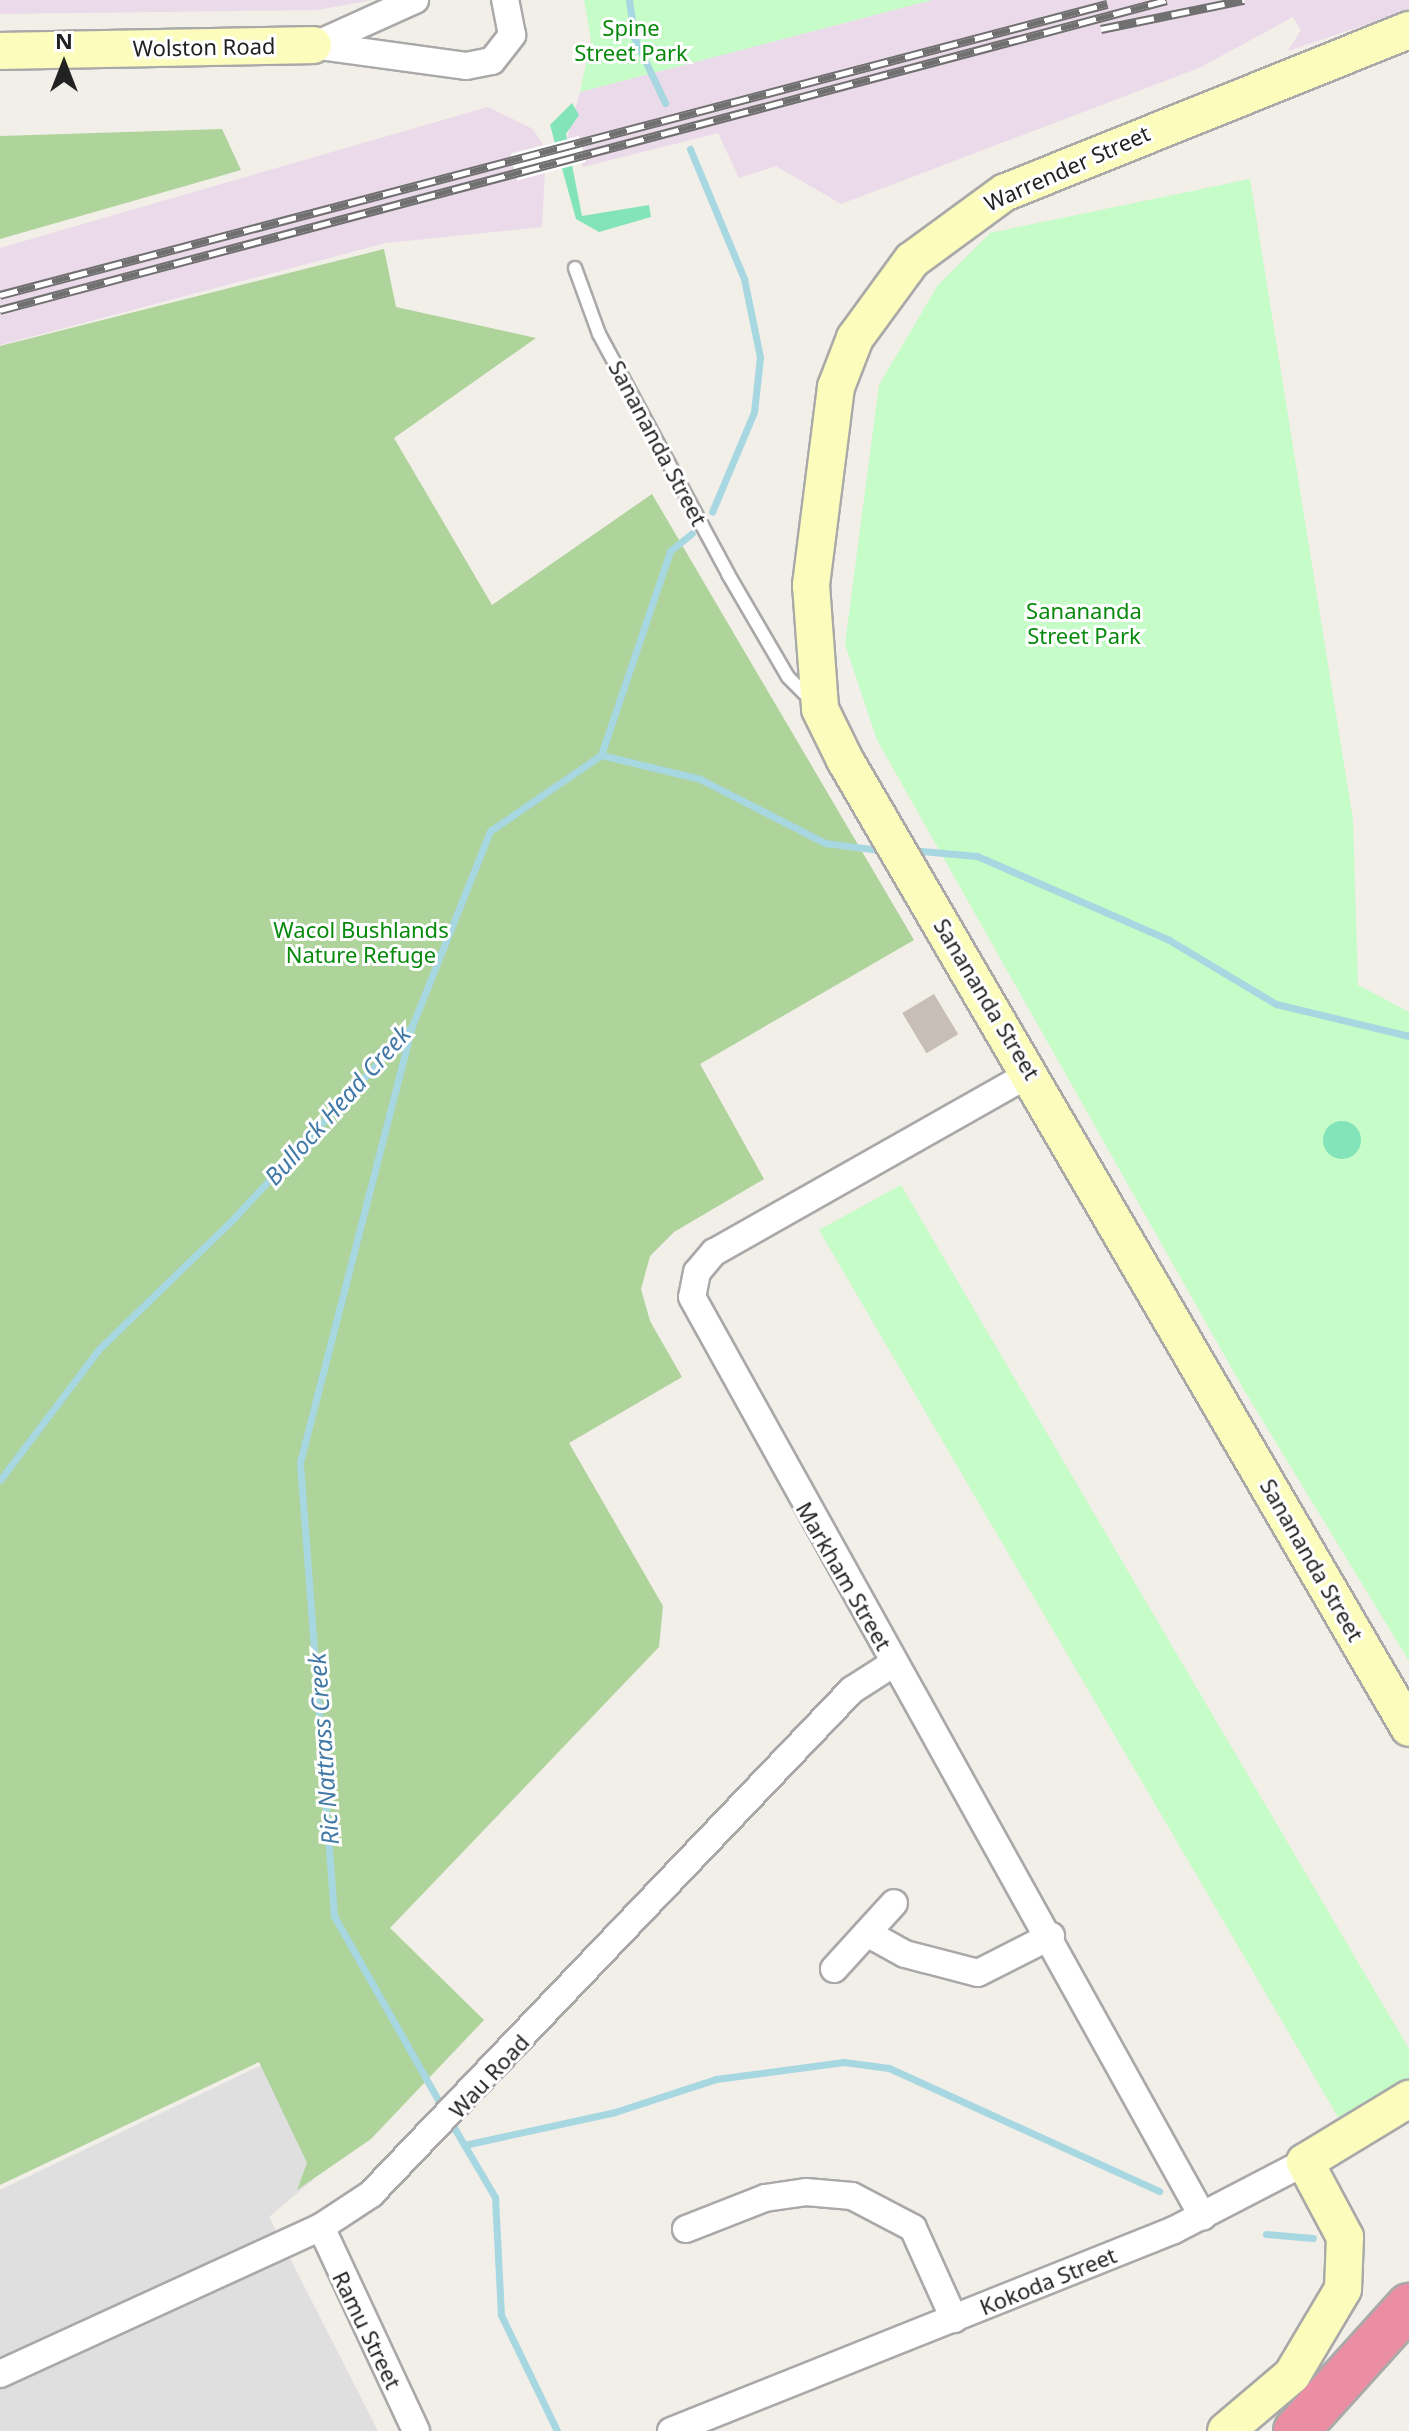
<!DOCTYPE html>
<style>
body{margin:0}
#map{position:relative;width:1409px;height:2431px;overflow:hidden;background:#f2eee8;font-family:"Noto Sans",sans-serif}
div>[style]{position:absolute}
.residential>*{inset:0;background:#e0dfdf}
.industrial>*{inset:0;background:#ebdae9}
.forest>*{inset:0;background:#aed39b}
.park>*{inset:0;background:#c5fcc7}
.pitch>*{inset:0;background:#83e4ba}
.round{border-radius:50%}
.pier>*{inset:0;background:#fff;transform-origin:0 0}
.stream>*{height:7px;margin:-3.5px;padding:0 3.5px;transform-origin:3.5px;border-radius:3.5px;background:#a7d7e1}
.building>*{inset:0;background:#c7beb7;transform-origin:0 0}
.roads{filter:drop-shadow(2px 0 #a9a9a9) drop-shadow(-2px 0 #a9a9a9) drop-shadow(0 2px #a9a9a9) drop-shadow(0 -2px #a9a9a9)}
.lane>*{height:12px;margin:-6px;padding:0 6px;transform-origin:6px;border-radius:6px;background:#fff}
.street>*{height:26px;margin:-13px;padding:0 13px;transform-origin:13px;border-radius:13px;background:#fff}
.secondary>*{height:36px;margin:-18px;padding:0 18px;transform-origin:18px;border-radius:18px;background:#fcfdbc}
.highway>*{height:44px;margin:-22px;padding:0 22px;transform-origin:22px;border-radius:22px;background:#ec8ea3}
.rail>*{height:9px;margin-top:-4.5px;transform-origin:0;background:repeating-linear-gradient(90deg,#fff 0 18px,#707070 0 36px);box-sizing:border-box;border-block:2px solid #707070}
span{translate:-50% -50%;white-space:nowrap;text-align:center;line-height:1.15;-webkit-text-stroke:6px #fff;paint-order:stroke}
.park-label{font-size:22px;color:#07890c}
.street-label{font-size:22px;color:#222}
.water-label{font-size:24px;color:#4279a6;font-style:italic}
.north{position:absolute;left:24px;top:24px;width:80px;height:80px;-webkit-text-stroke:6px #fff;paint-order:stroke;rotate:0deg;font-size:22px;font-weight:700;line-height:32px;text-align:center;color:#222}
.north::after{content:'';display:block;margin:auto;width:28px;height:36px;background:#222;clip-path:polygon(50% 0,100% 100%,50% 72%,0 100%)}
</style>
<div id="map">
<div class="residential">
<i style="clip-path:polygon(262px 2065px,314px 2179px,269px 2217px,378px 2431px,0 2431px,0 2190px)"></i>
</div>
<div class="industrial">
<i style="clip-path:polygon(0 0,372px 0,317px 10px,0 14px)"></i>
<i style="clip-path:polygon(932px 0,1409px 0,1409px 10px,1288px 51px,1301px 30px,1293px 17px,1199px 68px,841px 204px,776px 166px,739px 178px,718px 133px,583px 167px,567px 138px,580px 92px)"></i>
<i style="clip-path:polygon(488px 107px,533px 129px,543px 145px,511px 153px,517px 179px,545px 172px,542px 227px,386px 243px,0 345px,0 248px)"></i>
</div>
<div class="forest">
<i style="clip-path:polygon(222px 129px,241px 170px,0 239px,0 136px)"></i>
<i style="clip-path:polygon(384px 249px,396px 307px,536px 338px,394px 438px,492px 605px,652px 494px,914px 940px,700px 1064px,764px 1179px,674px 1232px,650px 1256px,641px 1289px,650px 1321px,682px 1377px,569px 1443px,663px 1606px,659px 1647px,390px 1928px,484px 2020px,371px 2139px,297px 2190px,307px 2163px,259px 2062px,0 2185px,0 346px)"></i>
</div>
<div class="park">
<i style="clip-path:polygon(584px 0,932px 0,580px 92px,591px 40px)"></i>
<i style="clip-path:polygon(1250px 179px,1353px 820px,1358px 985px,1409px 1012px,1409px 1661px,1244px 1390px,877px 740px,845px 644px,879px 385px,938px 285px,990px 233px)"></i>
<i style="clip-path:polygon(901px 1185px,1409px 2049px,1409px 2083px,1341px 2122px,819px 1230px)"></i>
</div>
<div class="pitch">
<i style="clip-path:polygon(572px 103px,579px 115px,566px 134px,582px 216px,649px 205px,651px 217px,599px 232px,576px 219px,550px 125px)"></i>
<i class="round" style="left:1323px;top:1121px;width:38px;height:38px"></i>
</div>
<div class="pier">
<i style="left:579px;top:136px;width:27px;height:71px;rotate:75deg"></i>
</div>
<div class="stream">
<i style="left:629px;top:0;width:37px;rotate:82deg"></i>
<i style="left:634px;top:37px;width:73px;rotate:64.8deg"></i>
<i style="left:690px;top:149px;width:141px;rotate:67.4deg"></i>
<i style="left:744px;top:279px;width:80px;rotate:78.4deg"></i>
<i style="left:760px;top:357px;width:55px;rotate:96.2deg"></i>
<i style="left:754px;top:412px;width:108px;rotate:112.8deg"></i>
<i style="left:601px;top:755px;width:102px;rotate:13.6deg"></i>
<i style="left:700px;top:779px;width:140px;rotate:27.1deg"></i>
<i style="left:825px;top:843px;width:63px;rotate:7.4deg"></i>
<i style="left:911px;top:850px;width:66px;rotate:5.2deg"></i>
<i style="left:977px;top:856px;width:210px;rotate:23.6deg"></i>
<i style="left:1169px;top:940px;width:125px;rotate:30.9deg"></i>
<i style="left:1276px;top:1004px;width:137px;rotate:13.5deg"></i>
<i style="left:412px;top:1026px;width:451px;rotate:104.4deg"></i>
<i style="left:300px;top:1463px;width:454px;rotate:85.7deg"></i>
<i style="left:334px;top:1916px;width:222px;rotate:60.5deg"></i>
<i style="left:0;top:1480px;width:164px;rotate:-52.9deg"></i>
<i style="left:99px;top:1349px;width:188px;rotate:-44.1deg"></i>
<i style="left:234px;top:1218px;width:262px;rotate:-47.2deg"></i>
<i style="left:412px;top:1026px;width:210px;rotate:-68.2deg"></i>
<i style="left:490px;top:831px;width:135px;rotate:-34.4deg"></i>
<i style="left:601px;top:755px;width:215px;rotate:-71.3deg"></i>
<i style="left:670px;top:551px;width:28px;rotate:-39deg"></i>
<i style="left:449px;top:2119px;width:91px;rotate:59.5deg"></i>
<i style="left:495px;top:2197px;width:118px;rotate:87.1deg"></i>
<i style="left:501px;top:2315px;width:129px;rotate:64.2deg"></i>
<i style="left:464px;top:2145px;width:155px;rotate:-12.3deg"></i>
<i style="left:615px;top:2112px;width:106px;rotate:-18.1deg"></i>
<i style="left:716px;top:2079px;width:129px;rotate:-7.6deg"></i>
<i style="left:844px;top:2062px;width:45px;rotate:7.6deg"></i>
<i style="left:889px;top:2068px;width:297px;rotate:24.5deg"></i>
<i style="left:1266px;top:2234px;width:47px;rotate:4.9deg"></i>
</div>
<div class="building">
<i style="left:934px;top:994px;width:47px;height:37px;rotate:59deg"></i>
</div>
<div class="roads">
<div class="lane">
<i style="left:575px;top:268px;width:70px;rotate:70deg"></i>
<i style="left:599px;top:334px;width:272px;rotate:61.7deg"></i>
<i style="left:728px;top:574px;width:119px;rotate:59.8deg"></i>
<i style="left:788px;top:677px;width:31px;rotate:45deg"></i>
</div>
<div class="street">
<i style="left:324px;top:41px;width:100px;rotate:-24.3deg"></i>
<i style="left:313px;top:45px;width:154px;rotate:7.8deg"></i>
<i style="left:466px;top:66px;width:26px;rotate:-11deg"></i>
<i style="left:492px;top:61px;width:33px;rotate:-52deg"></i>
<i style="left:512px;top:35px;width:36px;rotate:-101deg"></i>
<i style="left:1031px;top:1073px;width:364px;rotate:150.5deg"></i>
<i style="left:714px;top:1252px;width:26px;rotate:130deg"></i>
<i style="left:697px;top:1272px;width:25px;rotate:101deg"></i>
<i style="left:692px;top:1297px;width:1052px;rotate:60.95deg"></i>
<i style="left:867px;top:1933px;width:43px;rotate:28.9deg"></i>
<i style="left:905px;top:1954px;width:75px;rotate:14.6deg"></i>
<i style="left:978px;top:1973px;width:82px;rotate:-26.9deg"></i>
<i style="left:834px;top:1969px;width:89px;rotate:-47.7deg"></i>
<i style="left:321px;top:2227px;width:225px;rotate:65deg"></i>
<i style="left:686px;top:2229px;width:85px;rotate:-21.4deg"></i>
<i style="left:765px;top:2198px;width:41px;rotate:-8.3deg"></i>
<i style="left:806px;top:2192px;width:46px;rotate:5deg"></i>
<i style="left:852px;top:2196px;width:69px;rotate:27.7deg"></i>
<i style="left:913px;top:2228px;width:100px;rotate:65.7deg"></i>
<i style="left:0;top:2374px;width:353px;rotate:-24.6deg"></i>
<i style="left:321px;top:2227px;width:60px;rotate:-33.4deg"></i>
<i style="left:371px;top:2194px;width:697px;rotate:-46.34deg"></i>
<i style="left:852px;top:1690px;width:50px;rotate:-32.7deg"></i>
<i style="left:671px;top:2431px;width:542px;rotate:-21.78deg"></i>
<i style="left:1174px;top:2230px;width:148px;rotate:-27.4deg"></i>
</div>
<div class="secondary">
<i style="left:1409px;top:30px;width:435px;rotate:158.1deg"></i>
<i style="left:1005px;top:192px;width:115px;rotate:143.8deg"></i>
<i style="left:912px;top:260px;width:97px;rotate:126.2deg"></i>
<i style="left:855px;top:338px;width:53px;rotate:111.2deg"></i>
<i style="left:836px;top:387px;width:200px;rotate:97.2deg"></i>
<i style="left:811px;top:585px;width:124px;rotate:85.8deg"></i>
<i style="left:820px;top:709px;width:57px;rotate:63.9deg"></i>
<i style="left:845px;top:760px;width:1120px;rotate:59.77deg"></i>
<i style="left:0;top:51px;width:313px;rotate:-1.1deg"></i>
<i style="left:1226px;top:2431px;width:87px;rotate:-40.3deg"></i>
<i style="left:1292px;top:2375px;width:100px;rotate:-59.3deg"></i>
<i style="left:1343px;top:2289px;width:52px;rotate:-87.8deg"></i>
<i style="left:1345px;top:2237px;width:85px;rotate:-118.1deg"></i>
<i style="left:1305px;top:2162px;width:122px;rotate:-31.2deg"></i>
</div>
<div class="highway">
<i style="left:1296px;top:2431px;width:169px;rotate:-47.9deg"></i>
</div>
</div>
<div class="rail">
<i style="left:1101px;top:29px;width:146px;rotate:-11.5deg"></i>
<i style="left:0;top:295px;width:1145px;rotate:-14.73deg"></i>
<i style="left:0;top:310px;width:1207px;rotate:-14.88deg"></i>
</div>
<div class="park-label">
<span style="left:631px;top:40px">Spine<br>Street Park</span>
<span style="left:1084px;top:623px">Sanananda<br>Street Park</span>
<span style="left:361px;top:942px">Wacol Bushlands<br>Nature Refuge</span>
</div>
<div class="street-label">
<span style="left:204px;top:47px;rotate:-1deg">Wolston Road</span>
<span style="left:1067px;top:168px;rotate:-24deg">Warrender Street</span>
<span style="left:658px;top:443px;rotate:62deg">Sanananda Street</span>
<span style="left:987px;top:999px;rotate:59deg">Sanananda Street</span>
<span style="left:1312px;top:1560px;rotate:60deg">Sanananda Street</span>
<span style="left:844px;top:1576px;rotate:60deg">Markham Street</span>
<span style="left:489px;top:2076px;rotate:-47deg">Wau Road</span>
<span style="left:1048px;top:2281px;rotate:-22deg">Kokoda Street</span>
<span style="left:367px;top:2330px;rotate:64deg">Ramu Street</span>
</div>
<div class="water-label">
<span style="left:337px;top:1105px;rotate:-48deg">Bullock Head Creek</span>
<span style="left:323px;top:1749px;rotate:-94deg">Ric Nattrass Creek</span>
</div>
<div class="north">N</div>
</div>
